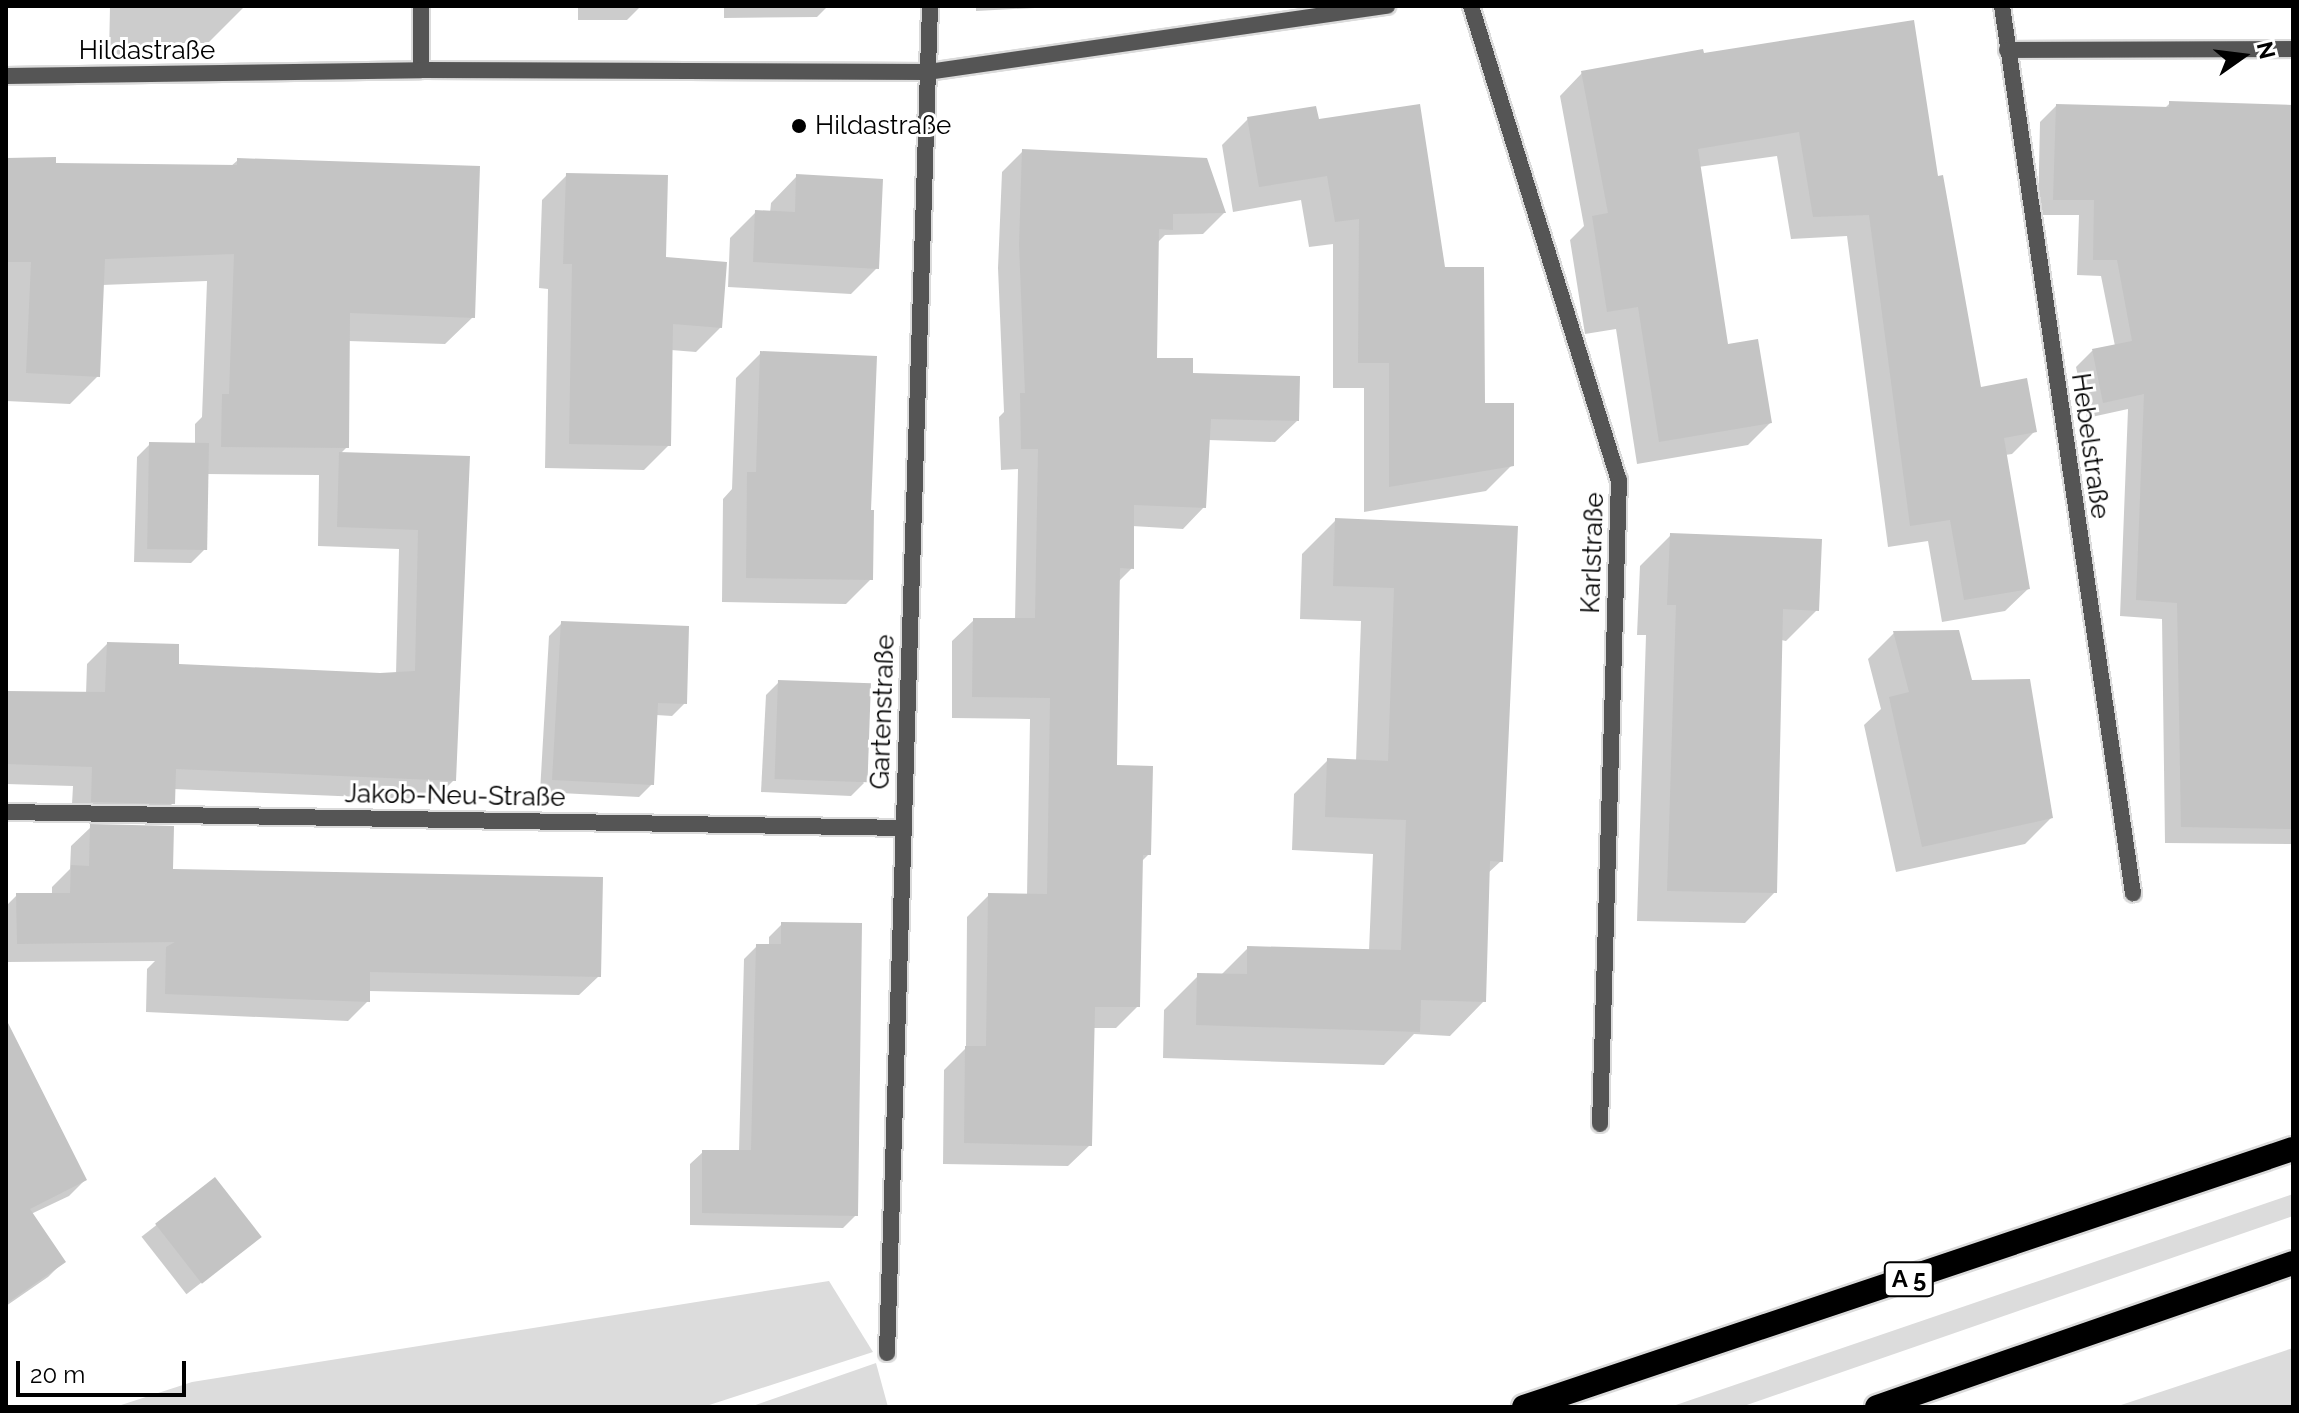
<!DOCTYPE html>
<meta charset="utf-8">
<style>
body{margin:0}
#map{position:relative;width:2299px;height:1413px;overflow:hidden;background:#fff;font-family:Raleway,sans-serif}
div>[style]{position:absolute}
.green>*{inset:0;background:#dcdcdc}
.shadow>*{inset:0;background:#0003;transform-origin:0 0}
.building>*{inset:0;background:#c4c4c4;transform-origin:0 0}
.roads{filter:drop-shadow(2px 0 #dbdbdb) drop-shadow(-2px 0 #dbdbdb) drop-shadow(0 2px #dbdbdb) drop-shadow(0 -2px #dbdbdb)}
.lane>*{height:16px;margin:-8px;padding:0 8px;transform-origin:8px;border-radius:8px;background:#555}
.street>*{height:16px;margin:-8px;padding:0 8px;transform-origin:8px;border-radius:8px;background:#555}
.highway>*{height:24px;margin:-12px;padding:0 12px;transform-origin:12px;border-radius:12px;background:#000}
.dots>*{width:22px;height:22px;translate:-50% -50%;box-sizing:border-box;border:4px solid #fff;border-radius:50%}
span{translate:-50% -50%;white-space:nowrap;text-align:center;line-height:1.15;-webkit-text-stroke:6px #fff;paint-order:stroke}
.shield-label span{padding:2px 6px;background:#fff;border:2px solid;border-radius:6px;-webkit-text-stroke-width:0}
.shield-label{font-size:24px;color:#000;font-weight:700}
.street-label{font-size:26px;color:#000}
.poi-label{font-size:26px;color:#000}
.left{translate:0 -50%;text-align:left}
.frame{position:absolute;inset:0;border:8px solid #000;pointer-events:none}
.north{position:absolute;left:2203px;top:16px;width:80px;height:80px;-webkit-text-stroke:6px #fff;paint-order:stroke;rotate:76deg;font-size:22px;font-weight:700;line-height:32px;text-align:center;color:#000}
.north::after{content:'';display:block;margin:auto;width:28px;height:36px;background:#000;clip-path:polygon(50% 0,100% 100%,50% 72%,0 100%)}
.scale{position:absolute;left:16px;top:1361px;width:170px;height:36px;box-sizing:border-box;border:4px solid #000;border-top:0;padding-left:10px;font-size:24px;line-height:28px;white-space:nowrap;color:#000;-webkit-text-stroke:6px #fff;paint-order:stroke}
</style>
<div id="map">
<div class="green">
<i style="clip-path:polygon(2293px 1194px,2293px 1216px,1741px 1407px,1670px 1407px)"></i>
<i style="clip-path:polygon(829px 1281px,873px 1352px,703px 1407px,115px 1407px,192px 1382px)"></i>
<i style="clip-path:polygon(2293px 1348px,2293px 1407px,2115px 1407px)"></i>
<i style="clip-path:polygon(876px 1363px,888px 1407px,750px 1407px)"></i>
</div>
<div class="shadow">
<i style="clip-path:polygon(6px 6px,245px 6px,208px 43px,171px 43px,158px 56px,109px 55px,110px 6px)"></i>
<i style="clip-path:polygon(578px 6px,640px 6px,640px 7px,627px 20px,578px 20px)"></i>
<i style="clip-path:polygon(724px 6px,828px 6px,817px 17px,724px 18px)"></i>
<i style="clip-path:polygon(976px 6px,1073px 6px,976px 11px)"></i>
<i style="clip-path:polygon(1702px 55px,1936px 178px,1980px 389px,2035px 431px,2012px 454px,2005px 455px,2028px 589px,2005px 611px,1942px 622px,1928px 541px,1888px 547px,1847px 236px,1791px 239px,1777px 156px,1698px 167px,1727px 346px,1770px 423px,1748px 445px,1637px 464px,1616px 329px,1585px 334px,1570px 240px,1584px 226px,1560px 96px,1582px 73px)"></i>
<i style="clip-path:polygon(2170px 103px,2293px 106px,2293px 844px,2165px 843px,2162px 619px,2120px 616px,2128px 409px,2087px 418px,2076px 367px,2092px 351px,2115px 346px,2101px 276px,2077px 275px,2079px 215px,2038px 215px,2040px 122px,2056px 106px,2164px 109px)"></i>
<i style="clip-path:polygon(1248px 119px,1317px 121px,1444px 269px,1483px 404px,1512px 465px,1486px 491px,1364px 512px,1364px 388px,1333px 388px,1333px 244px,1309px 247px,1301px 200px,1233px 212px,1222px 145px)"></i>
<i style="clip-path:polygon(1023px 151px,1224px 213px,1203px 234px,1165px 235px,1157px 243px,1155px 360px,1297px 421px,1275px 442px,1208px 440px,1204px 507px,1183px 529px,1132px 526px,1132px 568px,1118px 582px,1115px 767px,1149px 854px,1141px 862px,1138px 1006px,1116px 1028px,1092px 1028px,1090px 1145px,1068px 1166px,943px 1164px,944px 1070px,966px 1048px,967px 917px,989px 895px,1027px 896px,1030px 719px,952px 718px,952px 641px,974px 620px,1015px 620px,1018px 469px,1001px 470px,999px 417px,1004px 412px,998px 268px,1002px 172px)"></i>
<i style="clip-path:polygon(6px 160px,54px 165px,230px 167px,238px 160px,473px 317px,445px 344px,348px 341px,347px 447px,340px 454px,468px 458px,454px 780px,434px 800px,173px 789px,173px 803px,153px 823px,71px 822px,73px 786px,6px 784px,6px 692px,86px 694px,87px 664px,107px 644px,177px 666px,396px 674px,399px 549px,318px 546px,319px 475px,206px 474px,204px 550px,191px 563px,134px 562px,137px 457px,150px 444px,195px 445px,195px 424px,202px 417px,207px 281px,102px 285px,98px 376px,70px 404px,6px 401px)"></i>
<i style="clip-path:polygon(567px 175px,664px 259px,721px 327px,696px 352px,671px 350px,669px 445px,644px 470px,545px 468px,548px 289px,539px 288px,542px 200px)"></i>
<i style="clip-path:polygon(797px 176px,877px 268px,851px 294px,728px 287px,730px 238px,756px 212px,770px 213px,771px 203px)"></i>
<i style="clip-path:polygon(761px 353px,868px 512px,871px 579px,846px 604px,722px 602px,723px 499px,732px 489px,736px 378px)"></i>
<i style="clip-path:polygon(1336px 520px,1516px 528px,1501px 861px,1487px 874px,1484px 1001px,1450px 1036px,1414px 1034px,1384px 1065px,1163px 1058px,1164px 1010px,1198px 976px,1220px 976px,1248px 948px,1369px 951px,1373px 854px,1292px 850px,1294px 794px,1328px 760px,1356px 761px,1361px 621px,1300px 619px,1302px 554px)"></i>
<i style="clip-path:polygon(1671px 535px,1817px 610px,1786px 641px,1781px 640px,1775px 892px,1745px 923px,1637px 921px,1646px 635px,1637px 635px,1640px 566px)"></i>
<i style="clip-path:polygon(562px 623px,685px 703px,672px 716px,656px 715px,652px 784px,639px 797px,540px 792px,549px 636px)"></i>
<i style="clip-path:polygon(1894px 633px,1970px 682px,2051px 818px,2025px 844px,1896px 872px,1864px 725px,1881px 709px,1868px 659px)"></i>
<i style="clip-path:polygon(779px 682px,864px 783px,851px 796px,761px 792px,766px 695px)"></i>
<i style="clip-path:polygon(91px 827px,171px 871px,599px 976px,579px 995px,368px 991px,368px 1001px,348px 1021px,146px 1012px,147px 969px,155px 961px,6px 962px,6px 906px,17px 895px,52px 895px,52px 887px,70px 869px,71px 846px)"></i>
<i style="clip-path:polygon(782px 924px,856px 1215px,843px 1228px,690px 1225px,690px 1164px,703px 1152px,739px 1152px,744px 959px,757px 946px,769px 946px,769px 937px)"></i>
<i style="clip-path:polygon(6px 1030px,85px 1180px,69px 1196px,31px 1214px,64px 1261px,48px 1277px,6px 1306px)"></i>
<i style="left:214px;top:1180px;width:73px;height:92px;rotate:52deg"></i>
</div>
<div class="building">
<i style="clip-path:polygon(1914px 20px,1938px 176px,1943px 175px,1981px 387px,2027px 378px,2037px 432px,2004px 438px,2030px 589px,1964px 600px,1950px 520px,1910px 526px,1869px 215px,1813px 217px,1799px 132px,1698px 149px,1728px 344px,1758px 339px,1772px 423px,1659px 442px,1638px 307px,1607px 312px,1592px 216px,1608px 213px,1581px 71px,1703px 49px,1704px 53px)"></i>
<i style="clip-path:polygon(2169px 101px,2293px 105px,2293px 829px,2181px 827px,2177px 603px,2136px 600px,2144px 394px,2103px 403px,2092px 349px,2132px 341px,2117px 260px,2093px 260px,2094px 200px,2053px 200px,2056px 104px,2169px 107px)"></i>
<i style="clip-path:polygon(1420px 104px,1445px 267px,1484px 267px,1485px 403px,1514px 403px,1514px 466px,1389px 487px,1389px 363px,1358px 363px,1359px 219px,1335px 222px,1327px 176px,1259px 187px,1247px 117px,1316px 106px,1319px 119px)"></i>
<i style="clip-path:polygon(1022px 149px,1207px 158px,1226px 213px,1173px 214px,1173px 230px,1159px 229px,1157px 358px,1193px 358px,1193px 373px,1300px 376px,1299px 421px,1211px 419px,1206px 508px,1134px 505px,1134px 569px,1120px 568px,1117px 765px,1153px 766px,1151px 855px,1143px 855px,1140px 1007px,1095px 1007px,1092px 1146px,964px 1143px,965px 1046px,986px 1046px,988px 893px,1047px 894px,1050px 698px,972px 697px,973px 618px,1035px 618px,1038px 449px,1021px 449px,1020px 393px,1025px 393px,1019px 245px)"></i>
<i style="clip-path:polygon(56px 157px,56px 163px,237px 165px,237px 158px,480px 166px,475px 318px,350px 313px,349px 448px,221px 447px,222px 394px,229px 394px,234px 254px,105px 259px,100px 377px,26px 373px,31px 262px,6px 262px,6px 158px)"></i>
<i style="clip-path:polygon(566px 173px,668px 175px,666px 257px,727px 262px,722px 328px,673px 324px,671px 446px,569px 444px,572px 264px,563px 264px)"></i>
<i style="clip-path:polygon(796px 174px,883px 179px,879px 269px,753px 262px,755px 210px,795px 212px)"></i>
<i style="clip-path:polygon(760px 351px,877px 356px,871px 510px,874px 510px,873px 580px,746px 578px,747px 472px,756px 472px)"></i>
<i style="left:149px;top:442px;width:60px;height:107px;rotate:1deg"></i>
<i style="clip-path:polygon(339px 452px,470px 456px,456px 781px,176px 769px,175px 804px,91px 802px,92px 767px,6px 764px,6px 691px,105px 692px,107px 642px,179px 644px,179px 664px,380px 673px,415px 671px,418px 530px,337px 527px)"></i>
<i style="clip-path:polygon(1335px 518px,1518px 526px,1503px 862px,1490px 861px,1486px 1002px,1421px 1000px,1420px 1032px,1196px 1025px,1197px 973px,1247px 974px,1247px 946px,1401px 950px,1406px 820px,1325px 817px,1327px 758px,1388px 761px,1394px 588px,1333px 586px)"></i>
<i style="clip-path:polygon(1670px 533px,1822px 539px,1819px 611px,1783px 609px,1777px 893px,1667px 891px,1676px 605px,1667px 605px)"></i>
<i style="clip-path:polygon(561px 621px,689px 626px,687px 704px,658px 703px,654px 785px,552px 780px)"></i>
<i style="clip-path:polygon(1959px 630px,1972px 680px,2030px 679px,2053px 818px,1922px 847px,1889px 697px,1909px 692px,1893px 631px)"></i>
<i style="left:778px;top:680px;width:93px;height:99px;rotate:2deg"></i>
<i style="clip-path:polygon(90px 824px,174px 826px,173px 869px,603px 877px,601px 977px,370px 972px,370px 1002px,165px 994px,166px 947px,175px 942px,17px 944px,16px 893px,70px 893px,71px 865px,89px 866px)"></i>
<i style="clip-path:polygon(781px 922px,862px 923px,858px 1216px,702px 1213px,702px 1150px,751px 1150px,756px 944px,781px 944px)"></i>
<i style="clip-path:polygon(6px 1019px,87px 1180px,30px 1209px,66px 1262px,6px 1304px)"></i>
<i style="left:215px;top:1177px;width:76px;height:76px;rotate:52deg"></i>
</div>
<div class="roads">
<div class="lane">
<i style="left:421px;top:70px;width:64px;rotate:-90deg"></i>
</div>
<div class="street">
<i style="left:1471px;top:6px;width:497px;rotate:72.7deg"></i>
<i style="left:1619px;top:480px;width:644px;rotate:91.69deg"></i>
<i style="left:2002px;top:6px;width:897px;rotate:81.6deg"></i>
<i style="left:2007px;top:50px;width:286px;rotate:-0.2deg"></i>
<i style="left:6px;top:76px;width:415px;rotate:-0.8deg"></i>
<i style="left:421px;top:70px;width:507px;rotate:0.23deg"></i>
<i style="left:928px;top:72px;width:464px;rotate:-8.2deg"></i>
<i style="left:6px;top:812px;width:898px;rotate:1.02deg"></i>
<i style="left:887px;top:1353px;width:1348px;rotate:-88.17deg"></i>
</div>
<div class="highway">
<i style="left:1524px;top:1407px;width:811px;rotate:-18.55deg"></i>
<i style="left:1877px;top:1407px;width:440px;rotate:-19.1deg"></i>
</div>
</div>
<div class="dots">
<i style="left:799px;top:126px;background:#000"></i>
</div>
<div class="shield-label">
<span style="left:1909px;top:1279px">A 5</span>
</div>
<div class="street-label">
<span style="left:147px;top:51px">Hildastraße</span>
<span style="left:2090px;top:446px;rotate:82deg">Hebelstraße</span>
<span style="left:1593px;top:553px;rotate:-88deg">Karlstraße</span>
<span style="left:883px;top:712px;rotate:-88deg">Gartenstraße</span>
<span style="left:455px;top:796px;rotate:1deg">Jakob-Neu-Straße</span>
</div>
<div class="poi-label">
<span class="left" style="left:815px;top:126px">Hildastraße</span>
</div>
<div class="frame"></div>
<div class="north">N</div>
<div class="scale">20 m</div>
</div>
